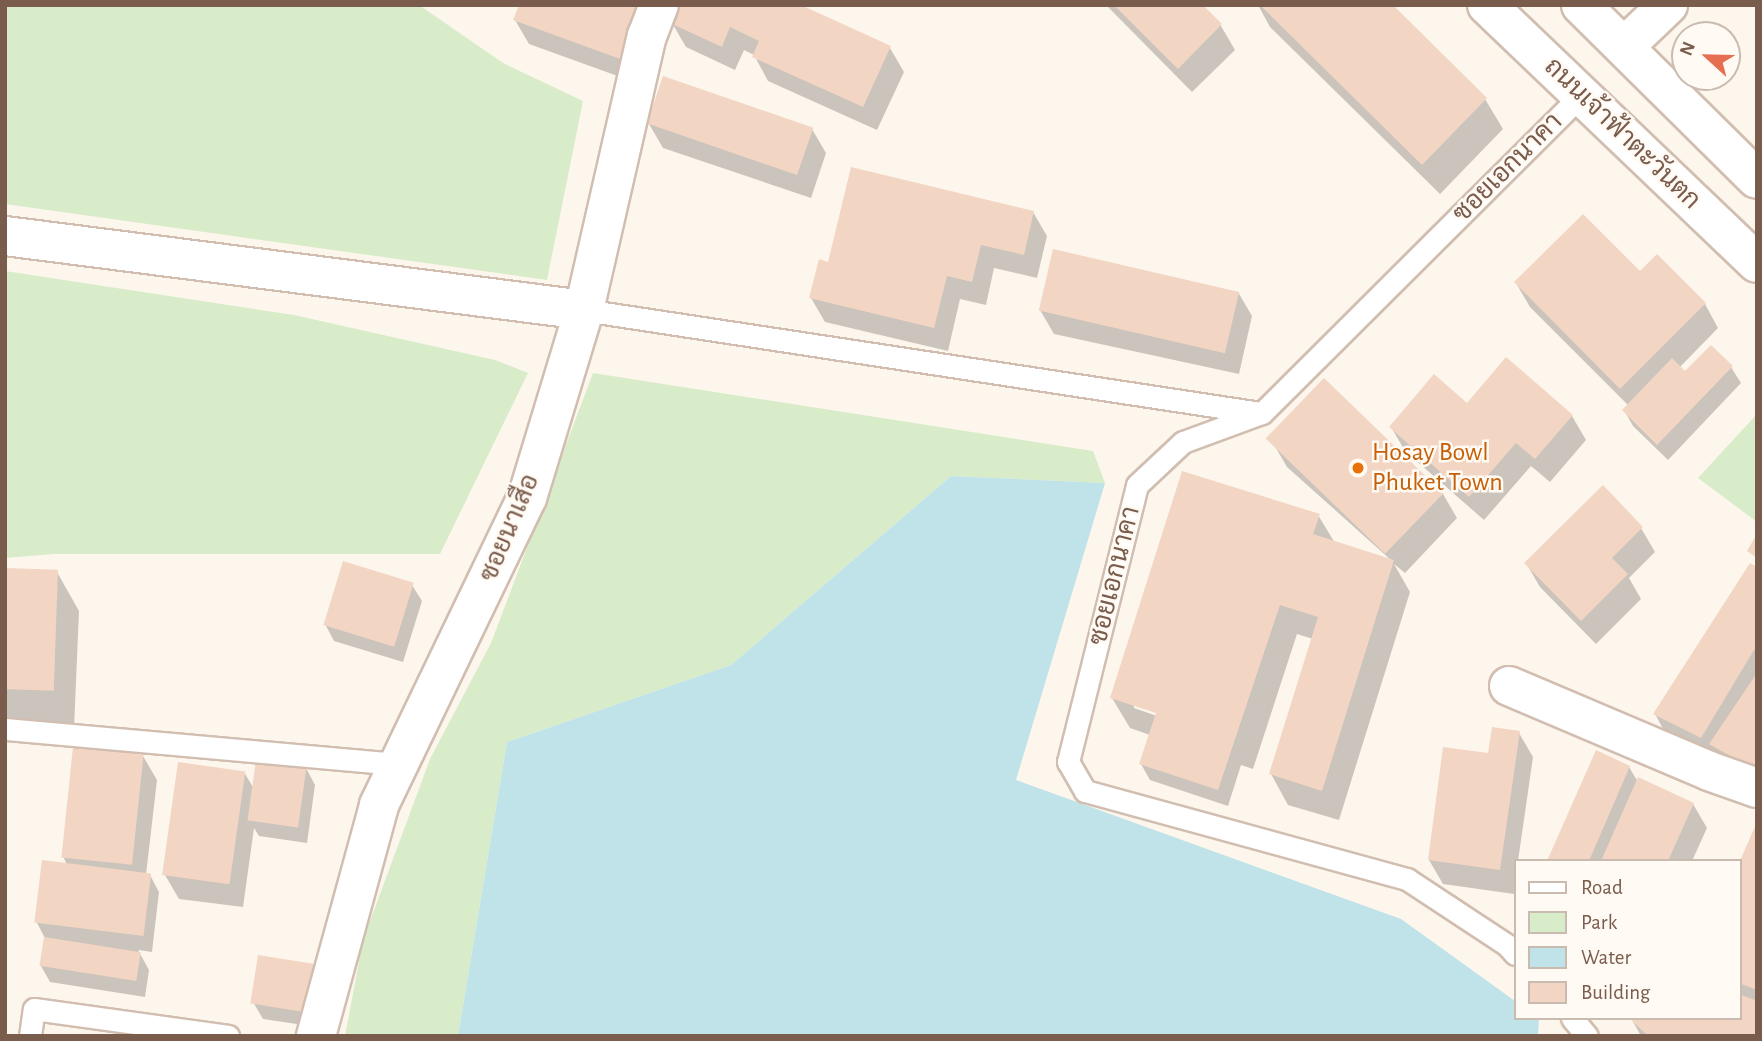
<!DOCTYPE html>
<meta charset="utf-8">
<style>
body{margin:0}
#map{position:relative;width:1762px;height:1041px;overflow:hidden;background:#fdf6ec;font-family:"Alegreya Sans",Sarabun,sans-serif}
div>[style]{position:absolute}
.green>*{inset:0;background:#d8ecc9}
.water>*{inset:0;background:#bfe3e8}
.shadow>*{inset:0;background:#0003}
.building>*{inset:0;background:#f3d5c3;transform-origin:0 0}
.roads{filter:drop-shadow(2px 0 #d1beb0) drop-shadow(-2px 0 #d1beb0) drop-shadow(0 2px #d1beb0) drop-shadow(0 -2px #d1beb0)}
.lane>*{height:21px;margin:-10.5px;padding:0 10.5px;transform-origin:10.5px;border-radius:10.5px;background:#fff}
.street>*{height:38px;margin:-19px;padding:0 19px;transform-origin:19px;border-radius:19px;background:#fff}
.secondary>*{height:38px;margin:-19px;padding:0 19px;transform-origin:19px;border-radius:19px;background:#fff}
.dots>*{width:19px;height:19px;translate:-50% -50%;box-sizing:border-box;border:4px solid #fffaf3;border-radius:50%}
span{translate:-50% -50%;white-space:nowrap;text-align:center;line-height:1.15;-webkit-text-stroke:5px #fffaf3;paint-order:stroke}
.street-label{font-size:26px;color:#7a5c4d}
.food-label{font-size:26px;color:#c56008}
.left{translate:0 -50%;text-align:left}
.frame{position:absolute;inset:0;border:7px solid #7a5c4d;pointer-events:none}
.legend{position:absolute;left:1514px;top:859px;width:228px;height:161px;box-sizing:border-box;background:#fffaf3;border:2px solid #cabbb1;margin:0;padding:9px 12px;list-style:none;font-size:21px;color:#7a5c4d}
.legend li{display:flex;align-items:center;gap:14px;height:35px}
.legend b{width:35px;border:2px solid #cabbb1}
.north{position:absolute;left:1671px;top:21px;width:70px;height:70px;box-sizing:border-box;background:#fffaf3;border:2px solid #cabbb1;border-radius:50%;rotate:292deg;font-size:19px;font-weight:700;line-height:28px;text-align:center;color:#7a5c4d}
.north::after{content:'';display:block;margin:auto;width:24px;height:32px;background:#e76f51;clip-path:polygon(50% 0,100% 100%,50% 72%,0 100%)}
</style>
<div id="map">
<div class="green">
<i style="clip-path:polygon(5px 5px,419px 5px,503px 63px,583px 101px,547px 280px,5px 204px)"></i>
<i style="clip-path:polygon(5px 271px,294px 315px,495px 360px,528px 373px,440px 554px,54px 554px,5px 558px)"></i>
<i style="clip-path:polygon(593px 373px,1093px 451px,1105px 483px,951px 476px,731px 665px,507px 742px,458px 1036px,345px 1036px,363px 940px,430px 759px,491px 643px)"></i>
<i style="clip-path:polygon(1757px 414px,1757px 522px,1698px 478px)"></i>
</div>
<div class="water">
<i style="clip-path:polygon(951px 476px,1105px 483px,1016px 780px,1401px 919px,1515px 1001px,1515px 1018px,1539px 1018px,1538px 1036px,458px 1036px,507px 742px,731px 665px)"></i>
</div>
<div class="shadow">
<i style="clip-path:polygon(680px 5px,890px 48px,904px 72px,877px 130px,768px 81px,754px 55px,744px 50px,735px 70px,686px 47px,672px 23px)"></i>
<i style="clip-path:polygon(1106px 5px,1201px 5px,1221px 26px,1235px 50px,1192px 92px)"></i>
<i style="clip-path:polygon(1258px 5px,1390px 5px,1485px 99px,1503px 129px,1440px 194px,1270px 27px)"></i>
<i style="clip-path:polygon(515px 20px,659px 25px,637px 83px,529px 44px)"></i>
<i style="clip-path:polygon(649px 124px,812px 129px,826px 153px,811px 198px,663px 148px)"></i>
<i style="clip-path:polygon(1033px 212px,1047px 236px,1037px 278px,994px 268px,986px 305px,960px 299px,948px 351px,825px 322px,811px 298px,830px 264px)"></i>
<i style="clip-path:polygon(1640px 273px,1705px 304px,1718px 328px,1679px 368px,1685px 374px,1731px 367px,1741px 383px,1668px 460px,1633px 426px,1624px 410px,1628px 405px,1530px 307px,1516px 283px)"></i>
<i style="clip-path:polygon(1238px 292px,1252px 316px,1239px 374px,1054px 334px,1040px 310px)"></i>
<i style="clip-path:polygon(1467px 405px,1572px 416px,1586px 440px,1550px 482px,1531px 466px,1484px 520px,1405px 451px,1391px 427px)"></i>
<i style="clip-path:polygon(evenodd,1273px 443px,1443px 494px,1457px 518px,1405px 573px,1394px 564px,1410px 592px,1339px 820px,1288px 805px,1271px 774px,1313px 639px,1297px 634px,1253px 769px,1241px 765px,1228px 806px,1150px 780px,1141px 764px,1150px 735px,1130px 728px,1112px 698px,1318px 515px,1335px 543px,1392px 561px,1287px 467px,1273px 443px,1134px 704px,1157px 712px,1157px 716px,1134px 708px,1134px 704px)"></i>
<i style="clip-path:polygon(1641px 528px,1655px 552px,1629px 578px,1641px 599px,1596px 644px,1540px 587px,1526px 563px)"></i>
<i style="clip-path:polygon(5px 569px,57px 572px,79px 611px,74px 729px,13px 727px,5px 713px)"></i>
<i style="clip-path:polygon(1757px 569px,1757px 788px,1668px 738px,1655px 714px)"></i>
<i style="clip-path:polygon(412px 585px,422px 601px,403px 662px,334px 641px,325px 624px)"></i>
<i style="clip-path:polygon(1519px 733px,1533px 757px,1518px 861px,1515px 861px,1514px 894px,1443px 884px,1429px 860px,1489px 755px)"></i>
<i style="clip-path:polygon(143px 756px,157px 780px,146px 875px,150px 875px,159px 892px,152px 952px,138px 950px,149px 970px,145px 997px,50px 982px,41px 966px,45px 938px,37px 923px,67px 865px,63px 856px)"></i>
<i style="clip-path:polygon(1629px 767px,1638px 782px,1693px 804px,1707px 828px,1692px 861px,1549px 861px)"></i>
<i style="clip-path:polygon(306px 768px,315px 785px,307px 843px,259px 836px,254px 828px,243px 907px,179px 899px,165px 875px,244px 772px,254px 789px)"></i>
<i style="clip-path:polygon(1757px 827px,1757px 1036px,1641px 1036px,1631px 1018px,1739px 1018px,1739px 868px)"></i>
<i style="clip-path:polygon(324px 982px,317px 1027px,263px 1019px,253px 1002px)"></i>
</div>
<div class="building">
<i style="clip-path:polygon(519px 5px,644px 5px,623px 60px,513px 20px)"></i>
<i style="clip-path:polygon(679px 5px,801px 5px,891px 46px,863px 107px,752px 57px,759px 41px,730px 27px,722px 47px,670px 23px)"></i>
<i style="clip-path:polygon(1114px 5px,1203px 5px,1222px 24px,1178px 69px)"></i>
<i style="clip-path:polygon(1260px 5px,1393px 5px,1487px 98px,1422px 165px)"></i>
<i style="left:663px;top:76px;width:159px;height:50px;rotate:19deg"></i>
<i style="clip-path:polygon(851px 167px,1034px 211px,1024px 255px,981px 245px,972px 282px,947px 276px,934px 328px,809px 298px,819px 259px,828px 262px)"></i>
<i style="clip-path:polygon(1583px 214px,1640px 271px,1657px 254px,1706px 303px,1620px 389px,1514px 282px)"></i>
<i style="left:1053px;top:249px;width:191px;height:63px;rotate:13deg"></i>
<i style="clip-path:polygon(1711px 345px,1733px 366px,1657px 445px,1622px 410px,1672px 358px,1685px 371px)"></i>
<i style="clip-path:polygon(1506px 357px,1573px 415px,1535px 459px,1516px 443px,1469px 497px,1389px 427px,1434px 374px,1467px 403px)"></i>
<i style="left:1324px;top:378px;width:166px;height:84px;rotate:44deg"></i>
<i style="clip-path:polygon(1182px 471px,1320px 514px,1313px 534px,1394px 560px,1322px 791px,1269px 774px,1318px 617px,1280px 605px,1218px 790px,1139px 764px,1156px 713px,1110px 698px)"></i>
<i style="clip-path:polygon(1603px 485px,1643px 527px,1612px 558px,1628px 574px,1581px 621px,1524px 563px)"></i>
<i style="clip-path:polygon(1757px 534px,1757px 558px,1747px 551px)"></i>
<i style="left:343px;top:561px;width:74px;height:67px;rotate:17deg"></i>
<i style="clip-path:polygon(1750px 563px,1757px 567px,1757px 645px,1701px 738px,1653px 714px)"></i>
<i style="left:5px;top:568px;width:53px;height:121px;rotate:2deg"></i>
<i style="clip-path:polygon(1757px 673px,1757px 771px,1709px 744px)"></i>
<i style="clip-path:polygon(1492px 727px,1520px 731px,1500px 870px,1428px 860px,1443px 747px,1488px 753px)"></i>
<i style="left:73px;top:747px;width:71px;height:111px;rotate:6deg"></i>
<i style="clip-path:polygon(1596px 750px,1630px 766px,1589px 861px,1547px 861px)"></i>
<i style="left:256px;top:760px;width:51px;height:61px;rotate:8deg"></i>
<i style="left:178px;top:762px;width:68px;height:114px;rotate:8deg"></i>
<i style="clip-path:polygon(1638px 777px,1694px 803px,1668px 861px,1601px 861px)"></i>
<i style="clip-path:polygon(1757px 822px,1757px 990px,1739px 983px,1739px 863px)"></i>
<i style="left:42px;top:860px;width:110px;height:63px;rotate:7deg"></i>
<i style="left:44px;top:937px;width:98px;height:29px;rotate:9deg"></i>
<i style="left:258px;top:955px;width:59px;height:49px;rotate:9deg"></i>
<i style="clip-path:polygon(1739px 994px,1757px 1001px,1757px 1036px,1648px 1036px,1629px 1018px,1739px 1018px)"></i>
</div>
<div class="roads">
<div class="lane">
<i style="left:584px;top:310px;width:684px;rotate:8.66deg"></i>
<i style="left:5px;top:729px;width:397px;rotate:5.1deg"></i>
<i style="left:1515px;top:954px;width:12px;rotate:-132deg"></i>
<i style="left:1507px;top:945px;width:120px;rotate:-146.6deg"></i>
<i style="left:1407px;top:879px;width:334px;rotate:-164.7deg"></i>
<i style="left:1085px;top:791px;width:34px;rotate:-120deg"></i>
<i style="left:1068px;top:762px;width:285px;rotate:-76deg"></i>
<i style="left:1137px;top:485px;width:63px;rotate:-43.1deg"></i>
<i style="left:1183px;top:442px;width:84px;rotate:-20.2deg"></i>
<i style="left:1262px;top:413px;width:450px;rotate:-44.9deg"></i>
<i style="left:1572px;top:1018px;width:23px;rotate:50deg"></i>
<i style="left:30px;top:1036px;width:27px;rotate:-82deg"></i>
<i style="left:34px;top:1009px;width:196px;rotate:7.9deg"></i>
</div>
<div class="street">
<i style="left:1624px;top:47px;width:61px;rotate:-43.7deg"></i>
<i style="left:5px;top:236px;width:584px;rotate:7.28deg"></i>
<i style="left:1509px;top:686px;width:217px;rotate:23deg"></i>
<i style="left:1709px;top:771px;width:51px;rotate:19.5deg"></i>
<i style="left:316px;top:1036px;width:239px;rotate:-74.7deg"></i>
<i style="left:379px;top:805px;width:341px;rotate:-64.3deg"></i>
<i style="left:527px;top:498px;width:196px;rotate:-73.1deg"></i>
<i style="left:584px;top:310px;width:281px;rotate:-77.1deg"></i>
<i style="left:647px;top:36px;width:33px;rotate:-69deg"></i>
</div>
<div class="secondary">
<i style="left:1487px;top:5px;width:373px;rotate:43.7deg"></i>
<i style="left:1581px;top:5px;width:247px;rotate:44.7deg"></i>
</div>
</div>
<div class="dots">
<i style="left:1358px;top:468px;background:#e8710a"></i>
</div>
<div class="street-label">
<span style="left:1622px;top:134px;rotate:44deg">ถนนเจ้าฟ้าตะวันตก</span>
<span style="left:1508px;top:168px;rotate:-45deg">ซอยเอกนาคา</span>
<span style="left:510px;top:528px;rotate:-67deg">ซอยนาเสือ</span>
<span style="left:1115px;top:576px;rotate:-76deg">ซอยเอกนาคา</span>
</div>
<div class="food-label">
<span class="left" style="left:1372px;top:468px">Hosay Bowl<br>Phuket Town</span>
</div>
<div class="frame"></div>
<ul class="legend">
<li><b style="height:9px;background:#fff"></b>Road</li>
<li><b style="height:19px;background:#d8ecc9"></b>Park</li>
<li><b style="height:19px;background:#bfe3e8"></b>Water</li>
<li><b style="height:19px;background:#f3d5c3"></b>Building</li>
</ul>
<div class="north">N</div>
</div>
